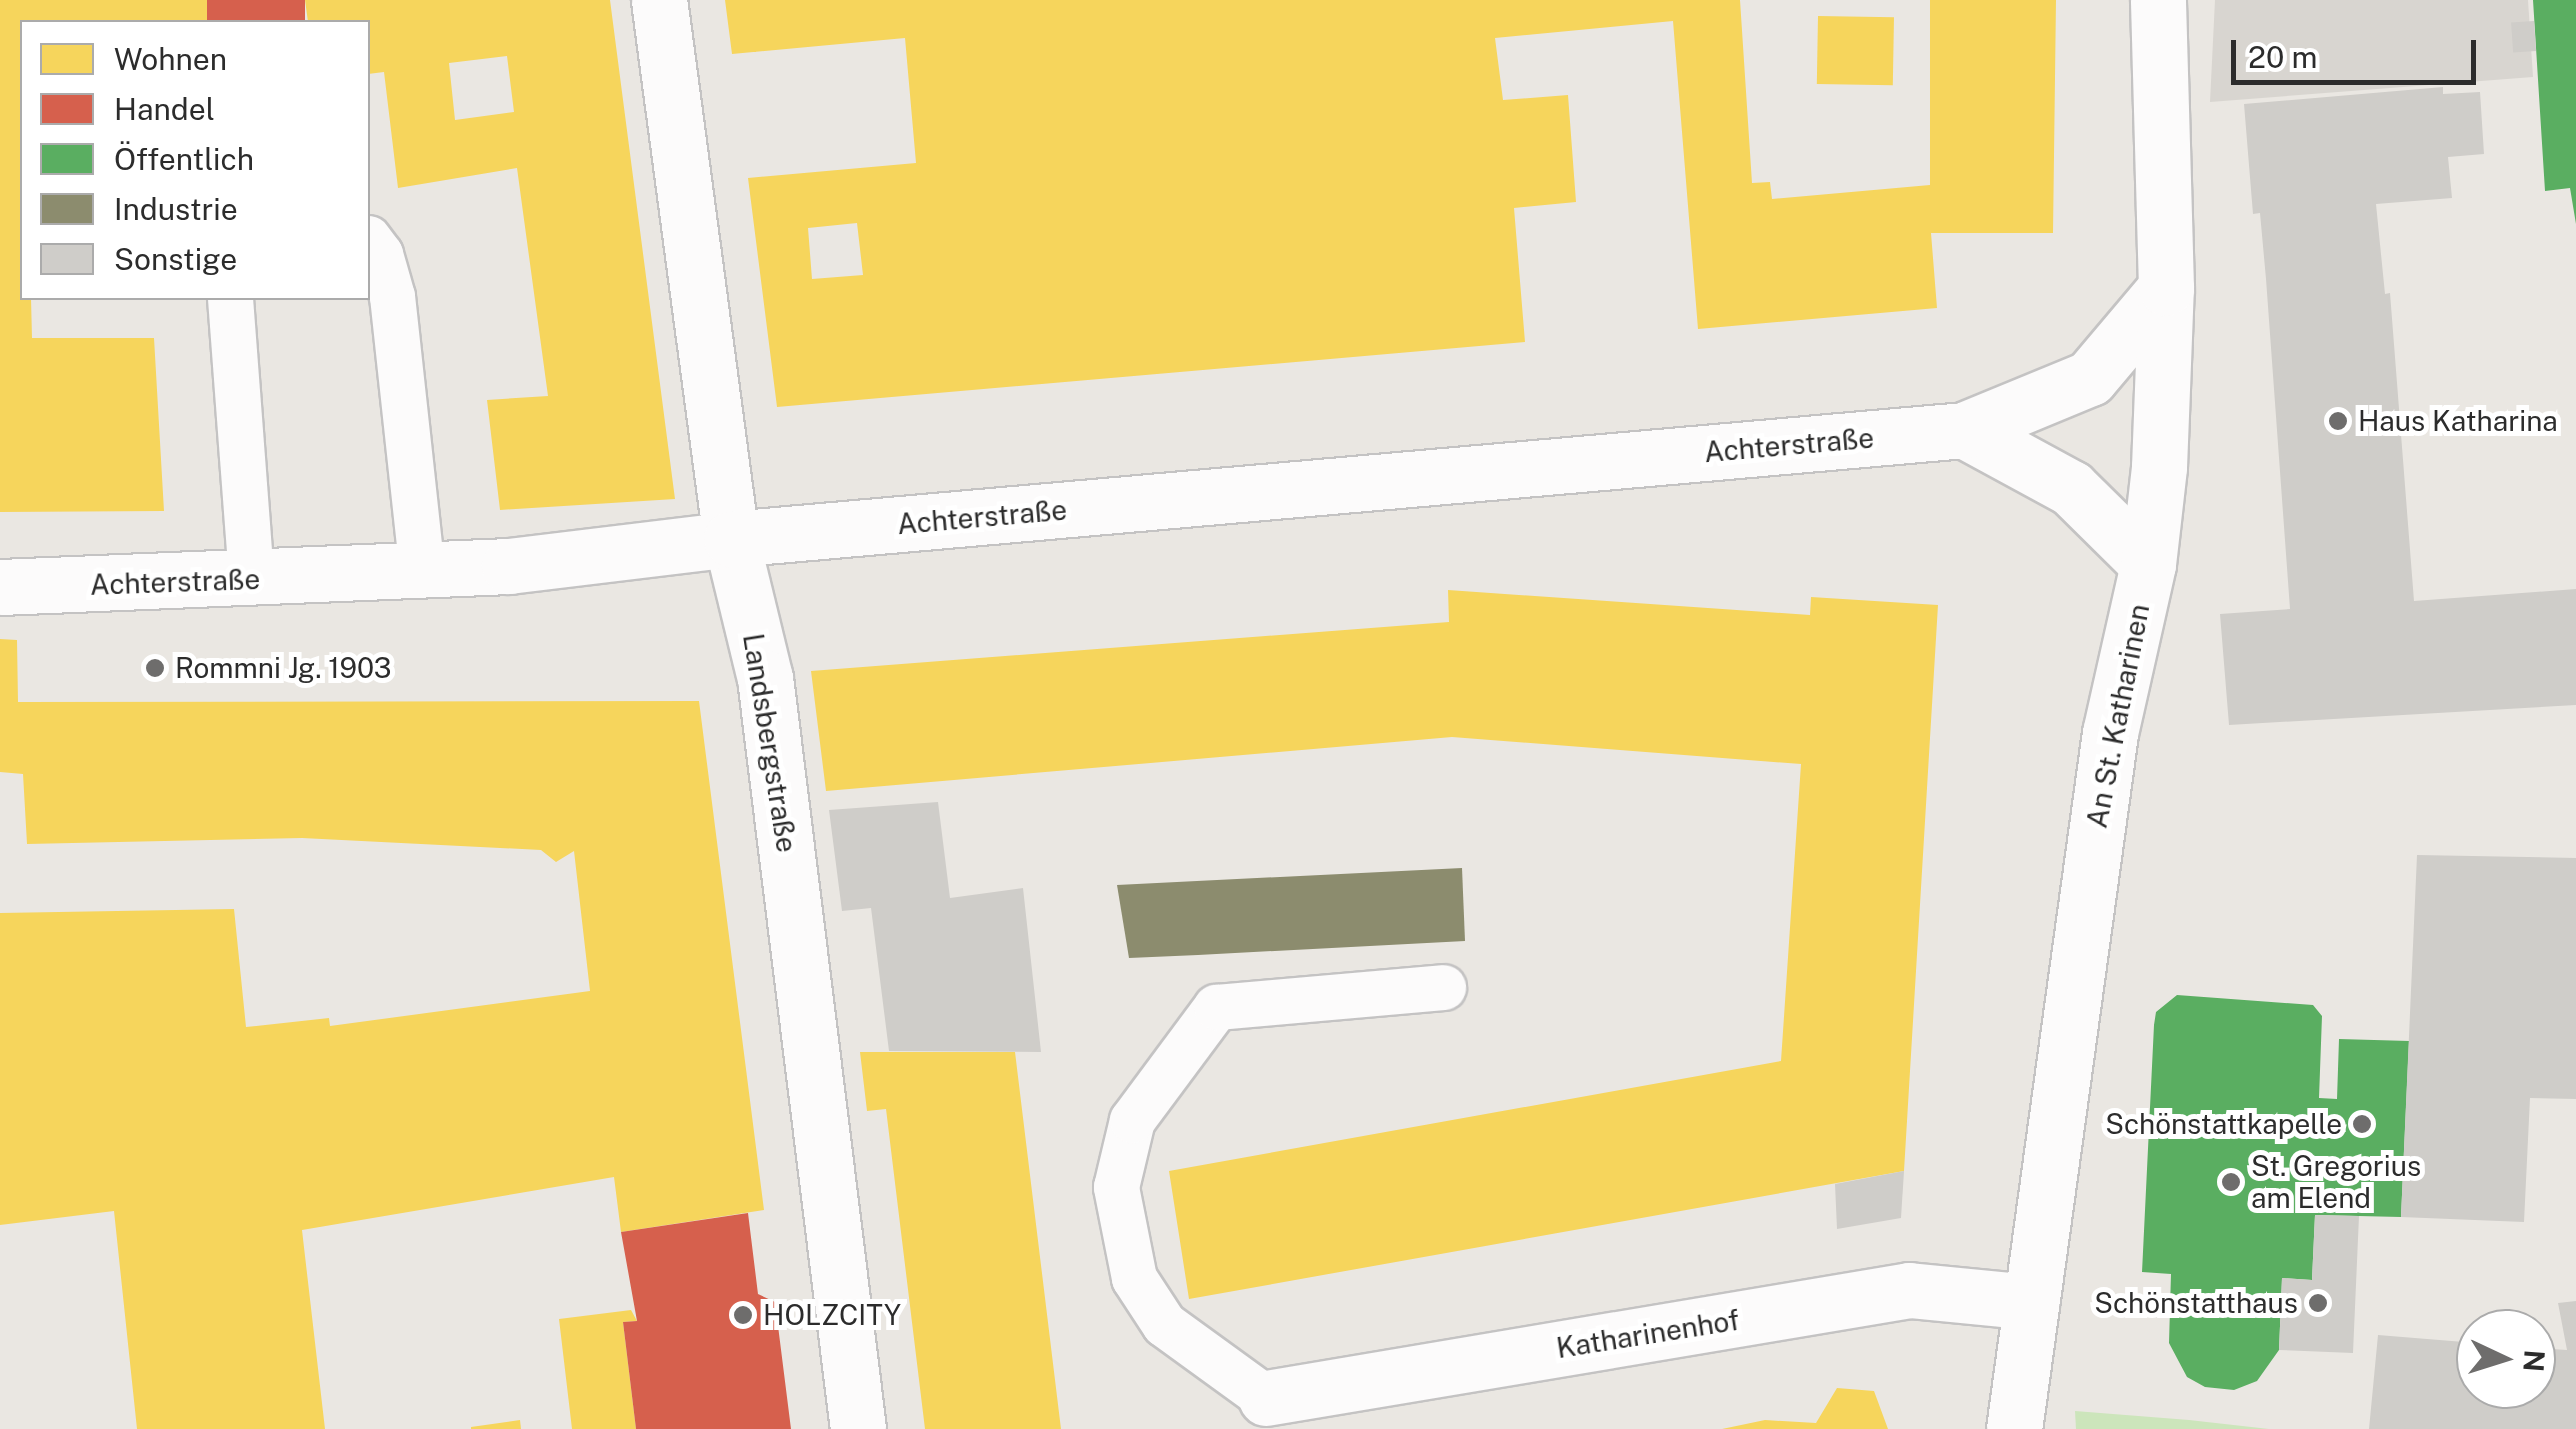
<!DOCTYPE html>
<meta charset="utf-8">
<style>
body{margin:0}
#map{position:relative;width:2576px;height:1429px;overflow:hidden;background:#eae7e2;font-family:"Public Sans",sans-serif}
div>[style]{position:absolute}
.green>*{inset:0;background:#cce5bb}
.plaza>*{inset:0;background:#d8d5d0}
.homes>*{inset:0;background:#f6d55c;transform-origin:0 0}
.shops>*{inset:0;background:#d6604d;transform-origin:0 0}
.public>*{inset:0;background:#5aae61}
.industry>*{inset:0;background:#8c8c6e}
.building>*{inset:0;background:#cfcdc9;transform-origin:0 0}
.roads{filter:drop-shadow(2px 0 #c4c3c3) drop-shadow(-2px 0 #c4c3c3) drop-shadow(0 2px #c4c3c3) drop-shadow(0 -2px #c4c3c3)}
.service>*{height:45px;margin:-22.5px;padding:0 22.5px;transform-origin:22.5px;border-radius:22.5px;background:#fcfbfb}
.minor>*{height:55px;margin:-27.5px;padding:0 27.5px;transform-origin:27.5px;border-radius:27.5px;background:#fcfbfb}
.dots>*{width:28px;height:28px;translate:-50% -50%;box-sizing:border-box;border:5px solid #fff;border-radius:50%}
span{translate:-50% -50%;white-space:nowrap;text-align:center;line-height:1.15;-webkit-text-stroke:10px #fff;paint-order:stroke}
.poi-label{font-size:28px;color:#2c2c2c}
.left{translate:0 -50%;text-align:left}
.right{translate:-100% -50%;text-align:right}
.street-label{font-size:28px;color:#2c2c2c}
.legend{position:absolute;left:20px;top:20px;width:350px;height:280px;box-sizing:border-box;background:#fff;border:2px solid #ababab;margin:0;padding:12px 18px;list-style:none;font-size:30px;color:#2c2c2c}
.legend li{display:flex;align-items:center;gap:20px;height:50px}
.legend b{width:50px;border:2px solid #ababab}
.north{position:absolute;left:2456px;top:1309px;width:100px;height:100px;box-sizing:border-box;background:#fff;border:2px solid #ababab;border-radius:50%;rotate:94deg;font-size:28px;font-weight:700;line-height:40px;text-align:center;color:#2c2c2c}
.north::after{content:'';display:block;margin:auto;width:35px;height:45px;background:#6e6d6c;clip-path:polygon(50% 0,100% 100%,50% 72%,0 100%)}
.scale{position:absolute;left:2231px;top:40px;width:245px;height:45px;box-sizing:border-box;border:5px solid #2c2c2c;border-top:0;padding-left:12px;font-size:30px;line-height:35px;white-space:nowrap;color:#2c2c2c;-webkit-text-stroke:8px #fff;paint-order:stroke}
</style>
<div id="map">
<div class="green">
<i style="clip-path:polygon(2075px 1411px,2189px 1420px,2269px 1429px,2076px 1429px)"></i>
</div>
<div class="plaza">
<i style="clip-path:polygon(2215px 0,2528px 0,2533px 77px,2210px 102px)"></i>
</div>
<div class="homes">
<i style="clip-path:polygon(0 0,207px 0,210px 22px,22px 22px,22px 298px,31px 298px,32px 338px,154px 338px,164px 511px,0 512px)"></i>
<i style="clip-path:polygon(evenodd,305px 0,610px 0,675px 499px,500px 510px,487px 400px,548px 396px,517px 168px,398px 188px,384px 72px,368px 74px,368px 22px,308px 22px,305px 0,507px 56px,514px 112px,455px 120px,449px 63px,507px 56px)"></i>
<i style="clip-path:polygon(evenodd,725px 0,1740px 0,1752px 183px,1770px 182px,1772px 199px,1930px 185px,1930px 0,2056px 0,2053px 233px,1931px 233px,1937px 308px,1698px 329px,1673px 21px,1495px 38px,1503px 100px,1568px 95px,1576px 202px,1514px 208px,1525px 342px,777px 407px,748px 178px,916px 163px,905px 38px,732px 54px,725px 0,857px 223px,863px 275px,812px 279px,808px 228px,857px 223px)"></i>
<i style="left:1818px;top:16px;width:76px;height:68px;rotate:1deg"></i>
<i style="clip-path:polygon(1448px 590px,1810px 615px,1811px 597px,1938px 605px,1904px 1171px,1189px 1299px,1169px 1171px,1781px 1061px,1801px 764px,1452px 737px,826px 791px,811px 671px,1449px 622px)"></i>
<i style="clip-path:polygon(0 639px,17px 640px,18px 702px,699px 701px,764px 1210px,621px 1232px,614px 1177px,302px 1230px,325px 1429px,137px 1429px,114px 1211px,0 1225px,0 913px,234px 909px,246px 1027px,329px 1018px,330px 1026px,590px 991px,574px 851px,556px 862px,541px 850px,302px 838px,27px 844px,23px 774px,0 772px)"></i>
<i style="clip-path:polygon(860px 1052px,1015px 1052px,1061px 1429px,925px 1429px,886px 1109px,867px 1111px)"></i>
<i style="clip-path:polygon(631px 1310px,637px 1321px,623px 1322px,636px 1429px,572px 1429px,559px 1319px)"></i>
<i style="clip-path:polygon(1837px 1388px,1874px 1391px,1888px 1429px,1722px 1429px,1765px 1420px,1816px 1423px)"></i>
<i style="clip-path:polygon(520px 1420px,521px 1429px,471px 1429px,471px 1427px)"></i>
</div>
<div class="shops">
<i style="left:207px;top:0;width:98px;height:22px"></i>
<i style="clip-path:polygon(748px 1213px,758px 1294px,775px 1302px,791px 1429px,636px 1429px,623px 1322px,637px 1321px,621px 1232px)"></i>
</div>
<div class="public">
<i style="clip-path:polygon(2533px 0,2576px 0,2576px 224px,2570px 188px,2545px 191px)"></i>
<i style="clip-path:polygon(2177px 995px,2313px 1005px,2322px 1016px,2319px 1098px,2337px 1099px,2339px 1039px,2409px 1041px,2401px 1217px,2315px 1215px,2312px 1280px,2282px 1278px,2279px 1350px,2257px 1381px,2234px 1390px,2205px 1387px,2187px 1377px,2169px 1343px,2171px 1274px,2142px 1272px,2154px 1025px,2156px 1012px)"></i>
</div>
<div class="industry">
<i style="clip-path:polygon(1462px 868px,1465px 941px,1198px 955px,1129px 958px,1117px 885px)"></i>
</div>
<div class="building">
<i style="left:2534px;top:21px;width:30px;height:23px;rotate:86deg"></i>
<i style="clip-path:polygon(2443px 87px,2443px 94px,2480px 92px,2484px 154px,2448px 157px,2452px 198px,2376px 204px,2385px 294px,2390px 293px,2414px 601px,2576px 589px,2576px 705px,2229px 725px,2220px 614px,2290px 609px,2266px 279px,2260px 213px,2253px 214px,2244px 104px)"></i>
<i style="clip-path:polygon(938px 802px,950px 898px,1023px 888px,1041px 1052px,889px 1051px,871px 908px,842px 911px,829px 810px)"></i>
<i style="clip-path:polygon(2417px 855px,2576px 858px,2576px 1099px,2530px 1098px,2524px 1222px,2401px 1217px)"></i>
<i style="clip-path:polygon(1904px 1171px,1901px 1218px,1837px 1229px,1835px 1184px)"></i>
<i style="clip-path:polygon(2315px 1215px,2359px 1216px,2353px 1353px,2279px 1350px,2282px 1278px,2312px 1280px)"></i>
<i style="clip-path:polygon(2576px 1301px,2576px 1429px,2369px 1429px,2378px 1335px,2476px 1343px,2476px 1389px,2536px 1389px,2536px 1348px,2567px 1350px,2558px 1303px)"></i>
</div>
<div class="roads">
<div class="service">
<i style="left:368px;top:238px;width:20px;rotate:53deg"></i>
<i style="left:380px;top:254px;width:44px;rotate:74.1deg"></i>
<i style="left:392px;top:296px;width:277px;rotate:83.8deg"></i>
<i style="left:230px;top:298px;width:283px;rotate:85.7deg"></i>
<i style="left:1266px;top:1398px;width:126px;rotate:-144deg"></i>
<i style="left:1164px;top:1324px;width:55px;rotate:-123.1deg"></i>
<i style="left:1134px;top:1278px;width:93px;rotate:-101.2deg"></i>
<i style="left:1116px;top:1187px;width:69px;rotate:-76.6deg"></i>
<i style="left:1132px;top:1120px;width:141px;rotate:-53.4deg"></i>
<i style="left:1216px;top:1007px;width:228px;rotate:-5deg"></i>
</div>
<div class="minor">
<i style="left:659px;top:0;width:544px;rotate:82.39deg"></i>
<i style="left:731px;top:539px;width:143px;rotate:76.3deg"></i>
<i style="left:765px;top:678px;width:757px;rotate:82.94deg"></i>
<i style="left:1964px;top:430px;width:122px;rotate:28.5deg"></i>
<i style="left:2071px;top:488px;width:108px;rotate:44.6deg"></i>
<i style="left:0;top:587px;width:509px;rotate:-2.36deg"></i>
<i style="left:509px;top:566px;width:224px;rotate:-6.9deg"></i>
<i style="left:731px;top:539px;width:1238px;rotate:-5.05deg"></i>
<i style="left:1964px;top:430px;width:136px;rotate:-22.4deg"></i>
<i style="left:2090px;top:378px;width:118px;rotate:-49.8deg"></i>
<i style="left:1266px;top:1398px;width:652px;rotate:-9.53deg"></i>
<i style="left:1909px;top:1290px;width:123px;rotate:5.6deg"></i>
<i style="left:2014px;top:1429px;width:703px;rotate:-82.15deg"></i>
<i style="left:2110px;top:733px;width:173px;rotate:-77.3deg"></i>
<i style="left:2148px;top:564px;width:98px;rotate:-83.5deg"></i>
<i style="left:2159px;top:467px;width:179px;rotate:-87.8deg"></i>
<i style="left:2166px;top:288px;width:288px;rotate:-91.6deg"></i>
</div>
</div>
<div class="dots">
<i style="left:2338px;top:421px;background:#6e6d6c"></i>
<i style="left:155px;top:668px;background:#6e6d6c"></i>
<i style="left:2362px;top:1124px;background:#6e6d6c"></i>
<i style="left:2231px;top:1182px;background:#6e6d6c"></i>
<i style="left:2318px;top:1303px;background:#6e6d6c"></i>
<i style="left:743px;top:1315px;background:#6e6d6c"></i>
</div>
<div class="poi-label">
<span class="left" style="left:2358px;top:421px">Haus Katharina</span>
<span class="left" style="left:175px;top:668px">Rommni Jg. 1903</span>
<span class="right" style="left:2342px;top:1124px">Schönstattkapelle</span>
<span class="left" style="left:2251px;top:1182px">St. Gregorius<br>am Elend</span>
<span class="right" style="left:2298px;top:1303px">Schönstatthaus</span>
<span class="left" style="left:763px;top:1315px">HOLZCITY</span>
</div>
<div class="street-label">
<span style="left:1789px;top:445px;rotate:-5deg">Achterstraße</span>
<span style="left:982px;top:517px;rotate:-5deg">Achterstraße</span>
<span style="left:175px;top:582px;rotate:-2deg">Achterstraße</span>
<span style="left:2118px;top:716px;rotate:-79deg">An St. Katharinen</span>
<span style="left:770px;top:743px;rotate:81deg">Landsbergstraße</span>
<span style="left:1648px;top:1334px;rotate:-9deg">Katharinenhof</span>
</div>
<ul class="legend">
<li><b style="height:28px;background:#f6d55c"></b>Wohnen</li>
<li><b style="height:28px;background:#d6604d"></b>Handel</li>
<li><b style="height:28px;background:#5aae61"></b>Öffentlich</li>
<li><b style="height:28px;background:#8c8c6e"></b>Industrie</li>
<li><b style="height:28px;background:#cfcdc9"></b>Sonstige</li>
</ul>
<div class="north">N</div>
<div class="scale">20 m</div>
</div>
